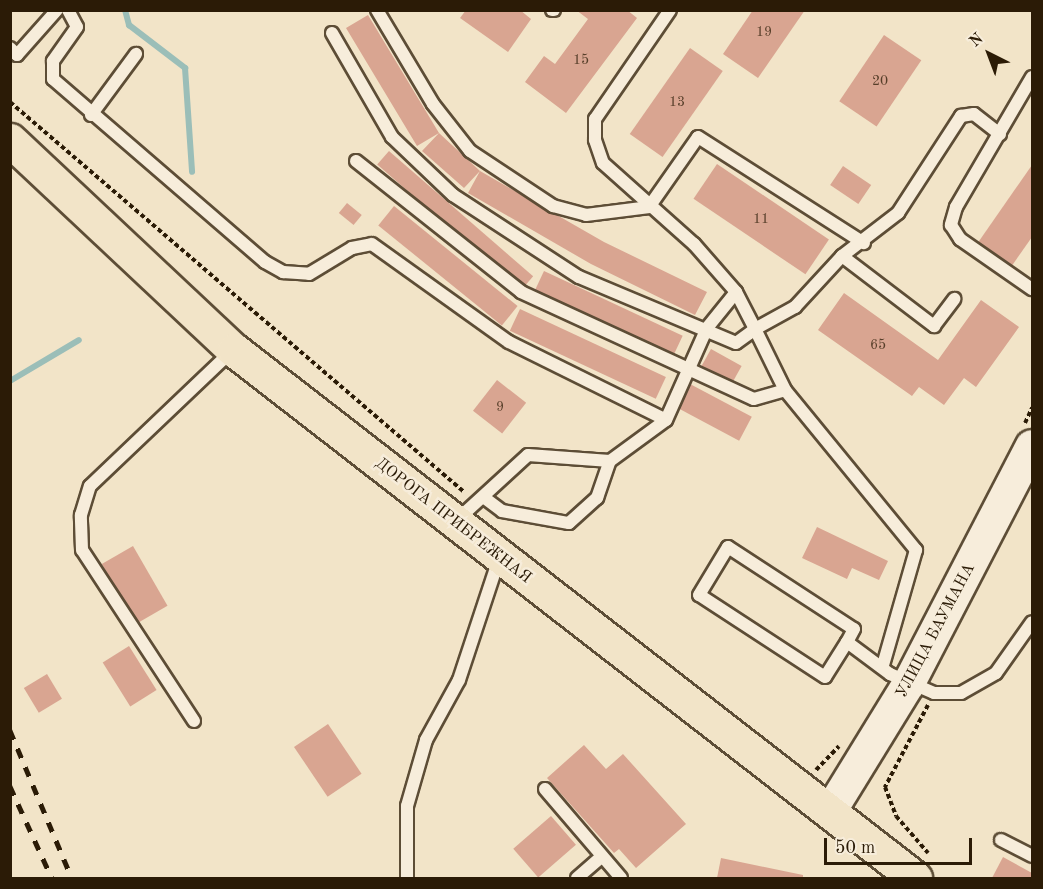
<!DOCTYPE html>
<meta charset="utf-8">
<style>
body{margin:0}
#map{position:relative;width:1043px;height:889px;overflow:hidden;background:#f2e4c8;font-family:"Old Standard TT",serif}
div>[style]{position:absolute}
.stream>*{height:6px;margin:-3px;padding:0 3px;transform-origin:3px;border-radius:3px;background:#9bbeb8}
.building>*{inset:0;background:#d9a591;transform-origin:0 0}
.path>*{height:4px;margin-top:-2px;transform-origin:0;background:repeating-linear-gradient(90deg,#2b1b06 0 4.5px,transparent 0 7.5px)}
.roads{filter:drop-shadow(2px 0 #5d4d36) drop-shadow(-2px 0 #5d4d36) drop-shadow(0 2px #5d4d36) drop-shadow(0 -2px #5d4d36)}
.lane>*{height:12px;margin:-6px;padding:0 6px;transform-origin:6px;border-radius:6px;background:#f7eddb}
.secondary>*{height:32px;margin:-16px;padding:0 16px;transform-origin:16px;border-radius:16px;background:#f7eddb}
.highway>*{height:33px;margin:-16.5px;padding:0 16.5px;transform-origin:16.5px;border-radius:16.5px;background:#f2e4c8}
.rail>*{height:4.5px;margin-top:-2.25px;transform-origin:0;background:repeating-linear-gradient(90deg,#2b1b06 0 10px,transparent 0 20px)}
span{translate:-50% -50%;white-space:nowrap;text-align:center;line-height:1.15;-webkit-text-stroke:5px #f7eddb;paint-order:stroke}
.number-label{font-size:14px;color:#563e29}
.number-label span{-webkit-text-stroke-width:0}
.street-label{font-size:16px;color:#2b1b06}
.frame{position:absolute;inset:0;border:12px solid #2b1b06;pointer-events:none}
.north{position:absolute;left:959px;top:24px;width:60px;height:60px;-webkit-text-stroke:4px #f7eddb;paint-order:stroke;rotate:318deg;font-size:16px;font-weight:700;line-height:24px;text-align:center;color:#2b1b06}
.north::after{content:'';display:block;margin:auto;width:21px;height:27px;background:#2b1b06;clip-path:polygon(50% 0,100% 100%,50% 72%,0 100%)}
.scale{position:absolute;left:824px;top:838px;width:148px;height:27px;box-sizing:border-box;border:3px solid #2b1b06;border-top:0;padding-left:8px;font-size:18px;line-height:21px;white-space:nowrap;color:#2b1b06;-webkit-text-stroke:4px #f7eddb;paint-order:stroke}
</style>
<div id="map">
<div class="stream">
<i style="left:125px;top:10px;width:16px;rotate:75deg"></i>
<i style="left:129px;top:25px;width:71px;rotate:37.5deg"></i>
<i style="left:185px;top:68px;width:104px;rotate:86.1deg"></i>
<i style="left:10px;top:381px;width:80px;rotate:-30.7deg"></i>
</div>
<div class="building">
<i style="clip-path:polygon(466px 10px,520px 10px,531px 19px,508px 52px,460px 18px)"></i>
<i style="clip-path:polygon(576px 10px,627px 10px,637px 18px,566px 113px,525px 82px,544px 56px,555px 64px,588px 19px)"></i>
<i style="clip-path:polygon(753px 10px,805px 10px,758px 78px,723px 54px)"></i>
<i style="clip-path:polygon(368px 15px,439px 133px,480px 171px,604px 242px,707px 292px,695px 315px,591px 264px,468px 193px,480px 171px,464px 188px,422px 151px,439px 133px,417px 146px,346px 28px)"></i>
<i style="left:884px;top:35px;width:45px;height:80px;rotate:34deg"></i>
<i style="left:690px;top:48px;width:40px;height:105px;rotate:35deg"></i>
<i style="left:389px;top:151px;width:191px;height:18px;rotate:41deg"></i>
<i style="left:717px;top:164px;width:135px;height:42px;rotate:34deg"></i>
<i style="clip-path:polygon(1032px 165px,1032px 237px,1011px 267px,977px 244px)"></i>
<i style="left:843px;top:166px;width:34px;height:23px;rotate:34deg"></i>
<i style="left:347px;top:203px;width:19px;height:13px;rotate:39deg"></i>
<i style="left:394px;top:206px;width:159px;height:25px;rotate:39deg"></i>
<i style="left:544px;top:271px;width:153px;height:23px;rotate:25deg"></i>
<i style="clip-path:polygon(844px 293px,938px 360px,981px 300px,1019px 327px,976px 387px,964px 378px,944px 405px,919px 387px,912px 396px,818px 330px)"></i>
<i style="left:520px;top:309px;width:161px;height:24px;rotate:25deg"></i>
<i style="left:711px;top:349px;width:35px;height:21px;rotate:29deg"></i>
<i style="left:497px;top:380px;width:37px;height:39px;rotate:38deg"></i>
<i style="left:690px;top:384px;width:70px;height:27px;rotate:28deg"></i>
<i style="clip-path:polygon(817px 527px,888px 561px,879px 580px,852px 568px,847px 579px,802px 558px)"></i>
<i style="left:133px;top:546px;width:69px;height:36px;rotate:60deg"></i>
<i style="left:129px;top:646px;width:52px;height:31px;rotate:58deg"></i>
<i style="left:47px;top:674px;width:29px;height:27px;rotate:59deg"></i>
<i style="left:328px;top:724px;width:60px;height:41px;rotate:56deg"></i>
<i style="clip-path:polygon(584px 745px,606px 769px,623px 754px,686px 824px,636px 868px,619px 849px,614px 853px,547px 778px)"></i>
<i style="left:551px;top:816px;width:38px;height:50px;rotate:49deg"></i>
<i style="clip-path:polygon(1003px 857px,1032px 873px,1032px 878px,992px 878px)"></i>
<i style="clip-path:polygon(721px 858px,803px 875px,803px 878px,717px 878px)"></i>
</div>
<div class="path">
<i style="left:10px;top:102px;width:599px;rotate:40.66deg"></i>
<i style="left:1025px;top:423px;width:17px;rotate:-65deg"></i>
<i style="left:928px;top:705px;width:93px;rotate:117.7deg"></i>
<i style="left:885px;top:787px;width:31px;rotate:69deg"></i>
<i style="left:896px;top:816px;width:49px;rotate:49.1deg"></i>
<i style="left:816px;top:770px;width:33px;rotate:-46deg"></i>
</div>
<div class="roads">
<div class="lane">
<i style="left:68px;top:10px;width:19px;rotate:62deg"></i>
<i style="left:77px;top:27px;width:42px;rotate:125.2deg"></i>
<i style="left:53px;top:61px;width:18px;rotate:90deg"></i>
<i style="left:53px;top:79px;width:280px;rotate:40.8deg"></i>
<i style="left:265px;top:262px;width:21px;rotate:29deg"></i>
<i style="left:283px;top:272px;width:26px;rotate:4deg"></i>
<i style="left:309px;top:274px;width:50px;rotate:-31.2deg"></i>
<i style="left:352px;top:248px;width:20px;rotate:-11deg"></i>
<i style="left:372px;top:244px;width:168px;rotate:35.6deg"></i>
<i style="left:509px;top:342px;width:175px;rotate:26.4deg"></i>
<i style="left:377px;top:10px;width:109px;rotate:59.2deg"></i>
<i style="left:433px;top:104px;width:60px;rotate:51.8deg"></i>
<i style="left:470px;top:151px;width:100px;rotate:33.5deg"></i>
<i style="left:553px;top:206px;width:34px;rotate:15deg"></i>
<i style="left:586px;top:215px;width:64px;rotate:-7.2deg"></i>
<i style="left:649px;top:207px;width:85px;rotate:-55deg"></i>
<i style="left:698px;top:137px;width:197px;rotate:32.6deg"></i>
<i style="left:552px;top:10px;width:2px"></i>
<i style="left:670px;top:10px;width:132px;rotate:124.5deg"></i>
<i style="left:595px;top:119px;width:21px;rotate:90deg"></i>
<i style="left:595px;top:140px;width:24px;rotate:71deg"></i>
<i style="left:603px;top:163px;width:122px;rotate:41.7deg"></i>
<i style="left:694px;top:244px;width:64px;rotate:48.8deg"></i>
<i style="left:736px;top:292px;width:42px;rotate:62.8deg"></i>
<i style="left:755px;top:329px;width:46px;rotate:-28.8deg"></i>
<i style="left:795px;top:307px;width:69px;rotate:-47.3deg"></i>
<i style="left:842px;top:256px;width:71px;rotate:-37.5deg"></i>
<i style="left:898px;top:213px;width:116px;rotate:-57deg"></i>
<i style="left:961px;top:116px;width:13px;rotate:-9deg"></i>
<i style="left:974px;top:114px;width:33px;rotate:38deg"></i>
<i style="left:332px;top:33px;width:120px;rotate:60deg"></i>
<i style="left:392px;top:137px;width:84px;rotate:43.6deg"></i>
<i style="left:453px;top:195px;width:150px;rotate:33.1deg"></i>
<i style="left:579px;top:277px;width:170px;rotate:22.8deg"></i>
<i style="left:736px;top:343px;width:24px;rotate:-36deg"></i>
<i style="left:755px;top:329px;width:68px;rotate:63.8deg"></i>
<i style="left:785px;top:390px;width:207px;rotate:50.7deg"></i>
<i style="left:916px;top:550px;width:120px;rotate:106deg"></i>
<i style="left:10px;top:48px;width:10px;rotate:45deg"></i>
<i style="left:17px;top:55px;width:60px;rotate:-48.4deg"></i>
<i style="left:1032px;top:77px;width:151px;rotate:120.3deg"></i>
<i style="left:956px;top:207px;width:19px;rotate:106deg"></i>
<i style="left:951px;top:225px;width:17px;rotate:57deg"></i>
<i style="left:960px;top:239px;width:88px;rotate:34.8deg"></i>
<i style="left:91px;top:115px;width:76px;rotate:-53.6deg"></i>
<i style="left:356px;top:161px;width:211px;rotate:38.4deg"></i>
<i style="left:521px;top:292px;width:256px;rotate:24.7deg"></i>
<i style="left:754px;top:399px;width:32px;rotate:-16deg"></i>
<i style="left:842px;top:256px;width:116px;rotate:37.3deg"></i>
<i style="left:934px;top:326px;width:34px;rotate:-53deg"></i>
<i style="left:486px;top:499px;width:20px;rotate:37deg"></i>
<i style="left:502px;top:511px;width:68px;rotate:10.2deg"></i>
<i style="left:569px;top:523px;width:38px;rotate:-42deg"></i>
<i style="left:597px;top:498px;width:39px;rotate:-71deg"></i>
<i style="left:610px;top:461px;width:69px;rotate:-36.2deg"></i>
<i style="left:666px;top:420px;width:101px;rotate:-66deg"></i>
<i style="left:707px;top:328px;width:46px;rotate:-51.1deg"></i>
<i style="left:457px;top:520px;width:96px;rotate:-42.5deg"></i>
<i style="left:528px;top:455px;width:82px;rotate:4.2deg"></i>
<i style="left:847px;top:642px;width:41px;rotate:122.2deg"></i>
<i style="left:825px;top:677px;width:150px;rotate:-146.9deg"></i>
<i style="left:699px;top:595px;width:56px;rotate:-58.9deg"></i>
<i style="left:728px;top:547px;width:150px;rotate:33.1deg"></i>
<i style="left:854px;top:629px;width:15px;rotate:118deg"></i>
<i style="left:847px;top:642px;width:54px;rotate:36.7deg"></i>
<i style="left:890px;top:674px;width:48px;rotate:23.4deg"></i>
<i style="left:934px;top:693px;width:27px"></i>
<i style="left:961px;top:693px;width:40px;rotate:-29.7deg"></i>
<i style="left:996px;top:673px;width:62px;rotate:-54.8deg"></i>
<i style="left:194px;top:721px;width:204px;rotate:-123.2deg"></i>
<i style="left:82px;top:550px;width:35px;rotate:-92deg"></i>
<i style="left:81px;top:515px;width:30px;rotate:-73deg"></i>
<i style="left:90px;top:486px;width:197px;rotate:-43.6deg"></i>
<i style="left:545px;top:789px;width:117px;rotate:49.5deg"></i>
<i style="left:1001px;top:840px;width:35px;rotate:27deg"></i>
<i style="left:407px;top:878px;width:72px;rotate:-90deg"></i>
<i style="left:407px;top:806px;width:69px;rotate:-73.9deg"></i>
<i style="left:426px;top:740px;width:68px;rotate:-61.2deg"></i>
<i style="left:459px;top:680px;width:127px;rotate:-71.7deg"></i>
<i style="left:577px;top:878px;width:33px;rotate:-41deg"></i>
</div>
<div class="secondary">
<i style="left:831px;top:810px;width:147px;rotate:-58.4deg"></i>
<i style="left:908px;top:685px;width:269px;rotate:-62.6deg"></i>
</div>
<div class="highway">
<i style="left:10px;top:140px;width:307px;rotate:43.2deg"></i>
<i style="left:234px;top:350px;width:862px;rotate:37.79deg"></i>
</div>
</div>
<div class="rail">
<i style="left:10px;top:730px;width:160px;rotate:67.3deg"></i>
<i style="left:10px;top:786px;width:101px;rotate:65.5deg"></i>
</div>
<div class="number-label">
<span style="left:764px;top:32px">19</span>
<span style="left:581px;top:60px">15</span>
<span style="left:880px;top:81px">20</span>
<span style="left:677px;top:102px">13</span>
<span style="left:761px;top:219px">11</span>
<span style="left:878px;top:345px">65</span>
<span style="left:500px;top:407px">9</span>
</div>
<div class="street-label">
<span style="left:453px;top:521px;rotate:38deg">ДОРОГА ПРИБРЕЖНАЯ</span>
<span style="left:936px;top:631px;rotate:-62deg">УЛИЦА БАУМАНА</span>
</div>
<div class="frame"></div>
<div class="north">N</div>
<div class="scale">50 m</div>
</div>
